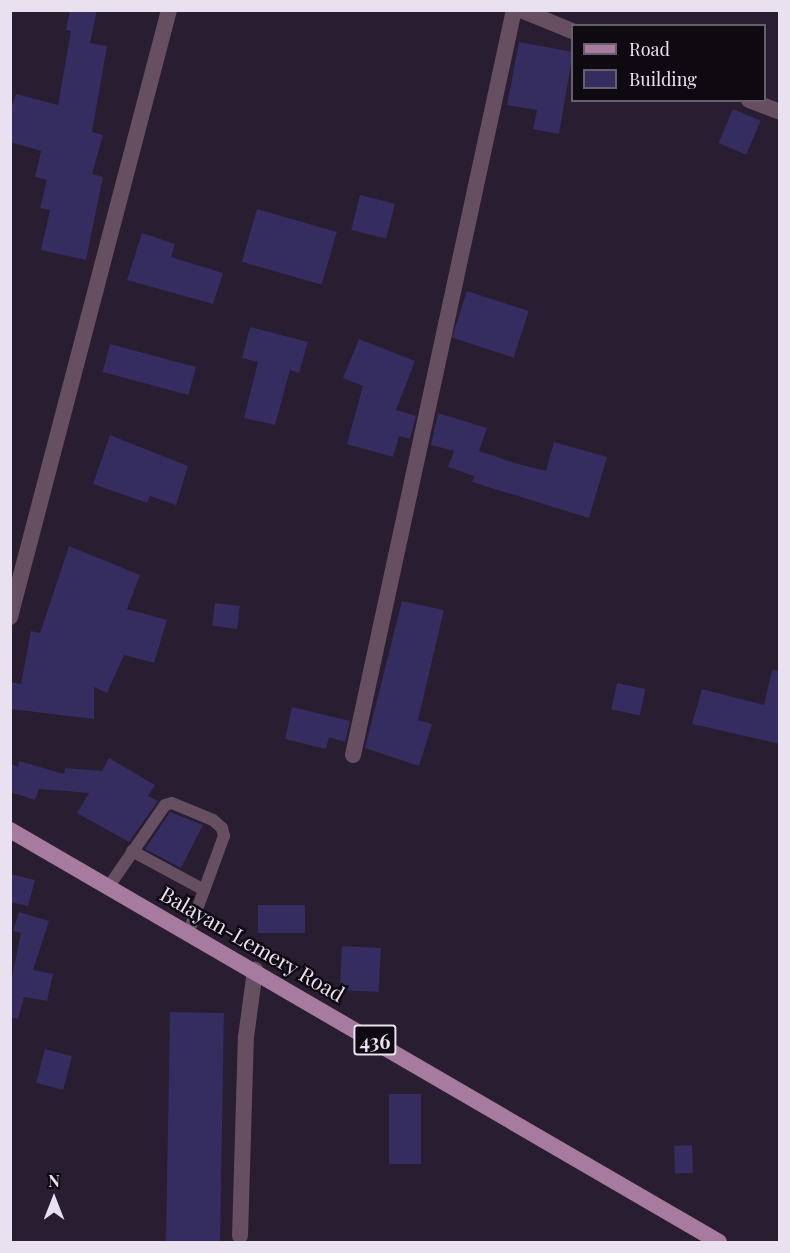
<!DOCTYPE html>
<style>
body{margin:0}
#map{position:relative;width:790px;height:1253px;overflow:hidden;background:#291d31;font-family:"Playfair Display",serif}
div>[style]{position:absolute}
.building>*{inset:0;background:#352c5f;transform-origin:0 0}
.service>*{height:12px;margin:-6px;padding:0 6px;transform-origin:6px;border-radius:6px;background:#654f61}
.minor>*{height:16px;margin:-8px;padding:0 8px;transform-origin:8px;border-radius:8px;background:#654f61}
.tertiary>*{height:16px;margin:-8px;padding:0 8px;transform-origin:8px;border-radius:8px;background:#654f61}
.primary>*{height:16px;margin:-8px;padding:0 8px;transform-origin:8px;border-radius:8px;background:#a77b9f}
span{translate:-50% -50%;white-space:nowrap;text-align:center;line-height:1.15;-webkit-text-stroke:5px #0f0a12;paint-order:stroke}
.shield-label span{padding:2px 4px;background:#0f0a12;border:2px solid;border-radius:4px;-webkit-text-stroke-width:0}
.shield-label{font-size:20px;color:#e9e1ef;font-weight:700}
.street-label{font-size:21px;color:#e9e1ef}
.frame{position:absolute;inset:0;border:12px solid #e9e1ef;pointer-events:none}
.legend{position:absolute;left:571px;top:24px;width:195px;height:78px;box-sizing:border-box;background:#0f0a12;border:2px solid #66606a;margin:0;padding:8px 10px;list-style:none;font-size:18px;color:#e9e1ef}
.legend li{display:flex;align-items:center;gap:12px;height:30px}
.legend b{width:30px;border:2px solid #66606a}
.north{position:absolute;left:24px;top:1169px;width:60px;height:60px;-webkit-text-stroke:4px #0f0a12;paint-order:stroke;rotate:0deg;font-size:16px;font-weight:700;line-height:24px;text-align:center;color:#e9e1ef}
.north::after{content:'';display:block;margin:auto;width:21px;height:27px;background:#e9e1ef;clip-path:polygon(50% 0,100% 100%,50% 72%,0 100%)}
</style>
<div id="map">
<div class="building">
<i style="clip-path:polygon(70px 10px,97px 10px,90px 43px,107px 46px,92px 132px,103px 135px,92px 174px,103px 177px,86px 260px,41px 250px,50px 210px,40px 208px,47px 180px,35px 177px,41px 151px,10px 142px,10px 112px,16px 94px,58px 105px,71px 31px,66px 30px)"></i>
<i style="clip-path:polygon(519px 42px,573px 52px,559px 134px,533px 129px,537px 110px,507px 105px)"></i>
<i style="left:733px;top:109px;width:30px;height:37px;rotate:23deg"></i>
<i style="left:360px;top:195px;width:36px;height:36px;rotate:14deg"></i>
<i style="left:257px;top:209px;width:83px;height:55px;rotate:16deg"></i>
<i style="clip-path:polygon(142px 233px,175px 244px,171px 257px,223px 273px,213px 304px,127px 280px)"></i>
<i style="left:467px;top:291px;width:65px;height:49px;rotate:18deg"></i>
<i style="clip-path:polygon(250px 327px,308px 342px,299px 373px,290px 370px,275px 425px,244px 418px,258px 362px,242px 358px)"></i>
<i style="clip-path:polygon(359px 339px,415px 361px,396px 410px,416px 416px,410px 439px,399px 436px,393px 457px,347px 444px,363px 386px,343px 378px)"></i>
<i style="left:110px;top:344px;width:89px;height:29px;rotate:15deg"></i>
<i style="clip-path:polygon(438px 413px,487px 428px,479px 451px,518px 464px,546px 471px,554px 442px,607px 457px,589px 518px,472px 482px,474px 476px,448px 467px,454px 451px,431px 445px)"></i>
<i style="clip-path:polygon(110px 435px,188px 466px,176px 505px,150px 496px,147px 503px,93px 484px)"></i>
<i style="clip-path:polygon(69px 546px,140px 575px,127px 609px,167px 620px,154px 663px,124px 655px,107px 693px,94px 687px,94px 719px,10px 709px,10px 682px,21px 684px,31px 631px,40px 633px)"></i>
<i style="clip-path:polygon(402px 601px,444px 610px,418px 720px,432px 724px,419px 766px,365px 748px)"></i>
<i style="left:215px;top:603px;width:25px;height:23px;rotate:7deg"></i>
<i style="clip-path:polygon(772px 670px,780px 671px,780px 744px,692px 724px,702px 689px,764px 705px)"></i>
<i style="left:617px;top:683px;width:29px;height:27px;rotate:12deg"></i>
<i style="clip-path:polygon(292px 707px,350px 721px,345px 742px,329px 737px,326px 749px,285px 739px)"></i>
<i style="clip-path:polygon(109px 758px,155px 785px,148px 796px,158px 801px,129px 842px,77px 813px,89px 793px,39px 789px,35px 800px,10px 792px,10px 763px,18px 767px,19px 761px,64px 774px,65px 768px,102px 771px)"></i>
<i style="clip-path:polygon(170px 812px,203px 825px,181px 868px,145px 849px)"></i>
<i style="clip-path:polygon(10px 874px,35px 880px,28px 906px,10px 902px)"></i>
<i style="left:258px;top:905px;width:47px;height:28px"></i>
<i style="clip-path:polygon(19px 912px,49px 921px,33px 970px,53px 974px,47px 1001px,24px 997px,18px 1019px,10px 1017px,10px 987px,21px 933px,13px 931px)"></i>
<i style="left:342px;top:946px;width:39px;height:44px;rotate:3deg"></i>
<i style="left:170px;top:1012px;width:54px;height:230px;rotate:1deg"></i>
<i style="left:45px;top:1049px;width:28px;height:35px;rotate:15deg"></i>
<i style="left:389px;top:1094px;width:32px;height:70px"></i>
<i style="left:692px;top:1145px;width:28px;height:18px;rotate:88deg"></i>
</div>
<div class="service">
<i style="left:132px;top:851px;width:82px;rotate:28.4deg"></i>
<i style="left:109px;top:886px;width:98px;rotate:-55.3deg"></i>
<i style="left:165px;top:805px;width:7px;rotate:-16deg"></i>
<i style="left:172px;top:803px;width:44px;rotate:22.5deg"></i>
<i style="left:213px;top:820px;width:12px;rotate:42deg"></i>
<i style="left:222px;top:828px;width:8px;rotate:76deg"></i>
<i style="left:224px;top:836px;width:101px;rotate:110.2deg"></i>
</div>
<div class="minor">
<i style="left:353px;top:755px;width:762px;rotate:-77.81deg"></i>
<i style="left:240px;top:1236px;width:199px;rotate:-88.3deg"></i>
<i style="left:246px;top:1037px;width:68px;rotate:-82.3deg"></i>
</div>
<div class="tertiary">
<i style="left:521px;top:10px;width:55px;rotate:22.4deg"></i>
<i style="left:749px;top:100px;width:33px;rotate:21deg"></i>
<i style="left:10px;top:617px;width:627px;rotate:-75.32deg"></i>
</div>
<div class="primary">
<i style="left:10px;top:830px;width:820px;rotate:30.16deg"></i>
</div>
<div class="shield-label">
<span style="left:375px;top:1040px">436</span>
</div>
<div class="street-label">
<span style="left:253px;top:943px;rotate:30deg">Balayan-Lemery Road</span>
</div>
<div class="frame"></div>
<ul class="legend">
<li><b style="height:8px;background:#a77b9f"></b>Road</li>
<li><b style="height:16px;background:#352c5f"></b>Building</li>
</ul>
<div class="north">N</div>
</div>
